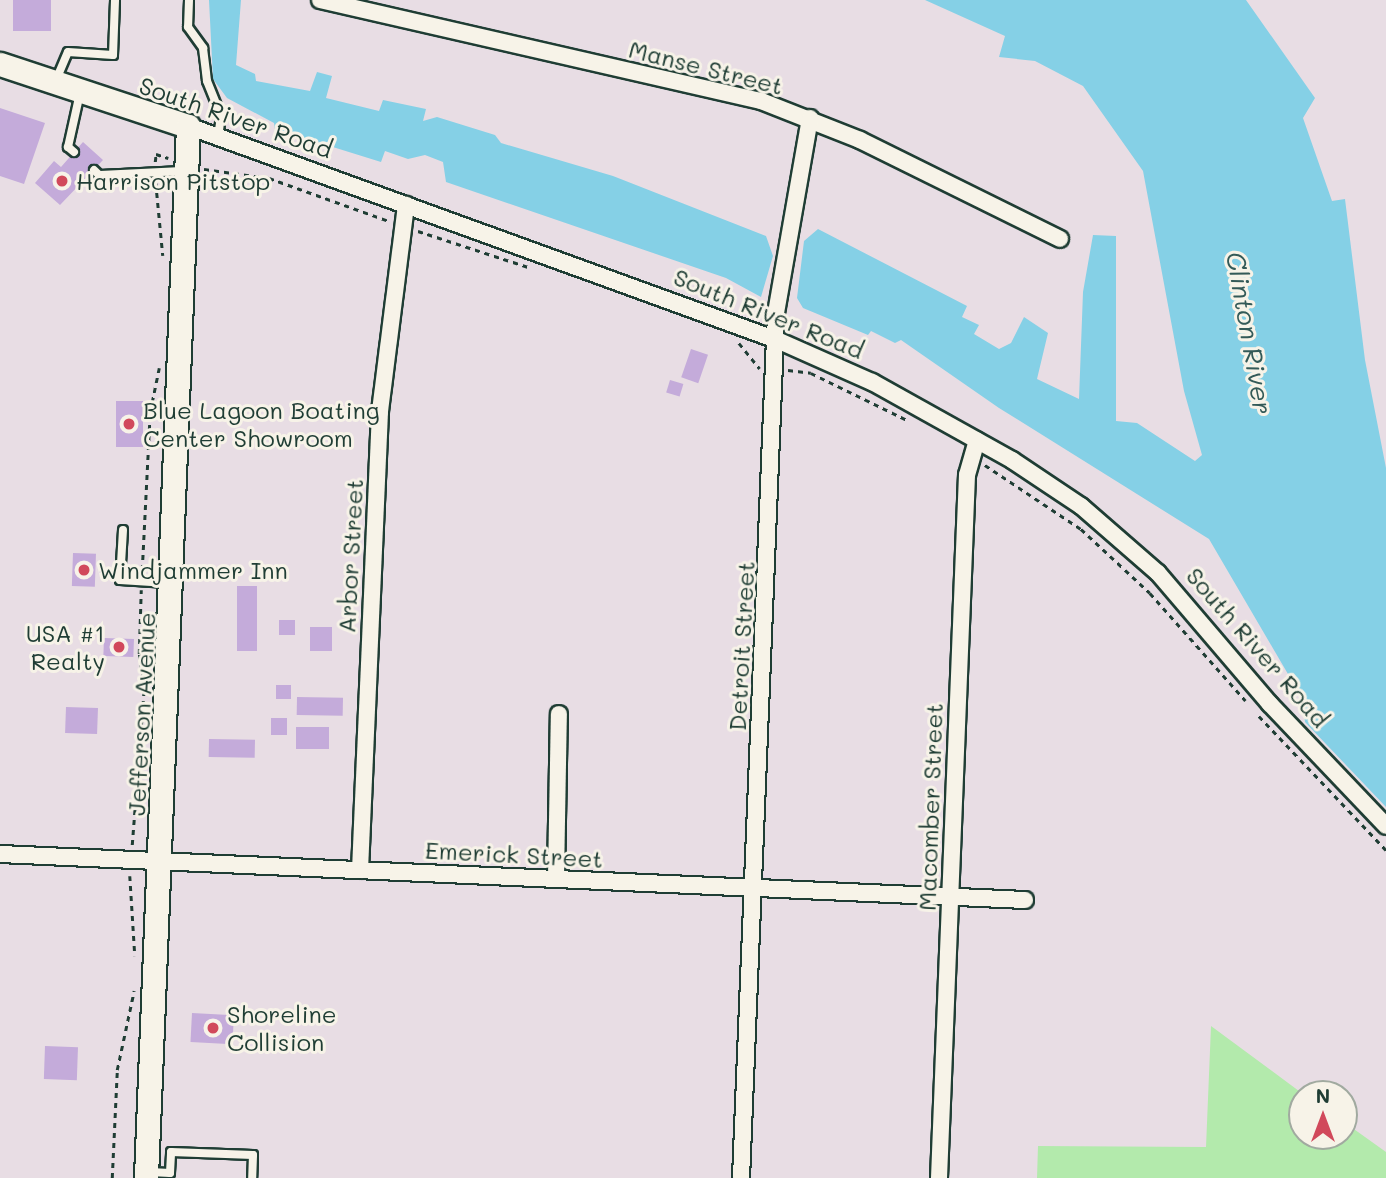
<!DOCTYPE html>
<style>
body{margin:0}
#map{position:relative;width:1386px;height:1178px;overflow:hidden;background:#e8dde4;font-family:Mali,sans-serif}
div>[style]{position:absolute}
.green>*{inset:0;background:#b3eaac}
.water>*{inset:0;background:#85d0e6}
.building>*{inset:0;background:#c4abda;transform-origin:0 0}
.path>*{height:2.5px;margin-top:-1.25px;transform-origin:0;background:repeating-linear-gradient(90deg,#1f3d34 0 5px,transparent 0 10px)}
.roads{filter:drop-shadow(2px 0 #1f3d34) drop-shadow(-2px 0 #1f3d34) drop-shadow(0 2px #1f3d34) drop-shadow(0 -2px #1f3d34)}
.lane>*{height:8px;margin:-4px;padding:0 4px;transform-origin:4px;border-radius:4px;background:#f7f3e8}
.street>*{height:16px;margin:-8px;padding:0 8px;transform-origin:8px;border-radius:8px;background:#f7f3e8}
.secondary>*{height:23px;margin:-11.5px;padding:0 11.5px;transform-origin:11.5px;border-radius:11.5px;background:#f7f3e8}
.dots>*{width:19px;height:19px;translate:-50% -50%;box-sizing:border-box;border:4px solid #f7f3e8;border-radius:50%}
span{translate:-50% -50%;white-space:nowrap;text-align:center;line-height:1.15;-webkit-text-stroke:6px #f7f3e8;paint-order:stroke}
.street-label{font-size:24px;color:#1f3d34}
.poi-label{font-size:24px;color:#1f3d34}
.left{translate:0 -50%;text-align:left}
.right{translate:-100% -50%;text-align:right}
.water-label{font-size:26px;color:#335a58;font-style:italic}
.north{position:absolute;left:1288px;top:1080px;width:70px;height:70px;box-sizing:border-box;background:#f7f3e8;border:2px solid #a1aaa0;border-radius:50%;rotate:0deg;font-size:19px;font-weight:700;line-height:28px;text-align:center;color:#1f3d34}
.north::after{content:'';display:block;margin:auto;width:24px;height:32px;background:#d1495b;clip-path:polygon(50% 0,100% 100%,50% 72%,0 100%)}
</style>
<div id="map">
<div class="green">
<i style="clip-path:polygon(1211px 1026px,1303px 1094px,1302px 1136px,1344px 1136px,1344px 1122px,1386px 1152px,1386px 1178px,1037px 1178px,1038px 1146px,1206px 1147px)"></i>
</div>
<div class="water">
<i style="clip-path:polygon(209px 0,241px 0,236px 65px,255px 74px,256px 81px,310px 91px,317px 72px,332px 76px,326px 98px,379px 111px,383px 100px,426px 109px,423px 121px,437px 117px,495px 135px,501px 143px,613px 176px,766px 236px,773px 256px,761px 297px,726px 278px,446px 182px,443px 162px,425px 155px,408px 159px,385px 151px,381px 162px,275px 129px,274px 123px,227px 98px,213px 79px)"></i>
<i style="clip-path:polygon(925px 0,1246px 0,1315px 98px,1303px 118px,1332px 201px,1345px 199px,1365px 360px,1386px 468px,1386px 807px,1305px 722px,1302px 698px,1209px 539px,999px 408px,901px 340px,895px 343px,871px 331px,868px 335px,803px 308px,797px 298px,804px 241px,818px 229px,967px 306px,962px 317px,979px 325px,974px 334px,999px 349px,1011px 343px,1024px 317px,1048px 333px,1037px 379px,1079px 399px,1083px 292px,1093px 235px,1116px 236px,1116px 421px,1137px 423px,1195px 461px,1202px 455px,1184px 391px,1143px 171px,1083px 86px,1035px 61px,999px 57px,1005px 36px)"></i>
</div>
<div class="building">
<i style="left:13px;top:0;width:38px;height:31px"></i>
<i style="clip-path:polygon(0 108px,45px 123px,24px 184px,0 176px)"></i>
<i style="clip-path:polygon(83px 142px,103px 160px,60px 205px,35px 183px,54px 161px,61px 167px)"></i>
<i style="left:691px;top:349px;width:18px;height:30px;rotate:19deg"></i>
<i style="left:670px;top:380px;width:14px;height:13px;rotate:17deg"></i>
<i style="left:116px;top:401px;width:27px;height:46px"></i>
<i style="left:73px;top:553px;width:23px;height:33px;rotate:2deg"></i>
<i style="left:237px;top:586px;width:20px;height:65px"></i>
<i style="left:279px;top:620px;width:16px;height:15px"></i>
<i style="left:310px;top:627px;width:22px;height:24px"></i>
<i style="left:104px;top:638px;width:30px;height:18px;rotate:2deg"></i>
<i style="left:276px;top:685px;width:15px;height:14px"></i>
<i style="left:297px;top:697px;width:46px;height:18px;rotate:1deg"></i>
<i style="left:66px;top:707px;width:32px;height:26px;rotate:2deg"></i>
<i style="left:271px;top:718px;width:16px;height:17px"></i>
<i style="left:296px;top:727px;width:33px;height:22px"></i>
<i style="left:209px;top:739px;width:46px;height:18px;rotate:1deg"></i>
<i style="left:192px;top:1013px;width:42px;height:29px;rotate:3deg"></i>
<i style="left:45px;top:1046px;width:33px;height:33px;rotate:2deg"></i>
</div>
<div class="path">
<i style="left:155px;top:162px;width:8px;rotate:-83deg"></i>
<i style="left:156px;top:154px;width:13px;rotate:18deg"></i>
<i style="left:204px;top:169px;width:66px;rotate:7.9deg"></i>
<i style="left:269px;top:178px;width:127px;rotate:19.7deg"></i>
<i style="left:156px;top:183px;width:73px;rotate:84.5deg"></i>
<i style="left:418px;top:231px;width:116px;rotate:18.1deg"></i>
<i style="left:739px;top:343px;width:33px;rotate:51deg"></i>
<i style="left:788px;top:370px;width:23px;rotate:7deg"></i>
<i style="left:811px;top:373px;width:109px;rotate:26.1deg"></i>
<i style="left:985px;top:465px;width:115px;rotate:33.7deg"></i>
<i style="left:1081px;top:529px;width:94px;rotate:42.8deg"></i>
<i style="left:1150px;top:593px;width:144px;rotate:48.4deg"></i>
<i style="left:142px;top:570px;width:158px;rotate:-87.1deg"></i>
<i style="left:150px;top:412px;width:45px;rotate:-78.4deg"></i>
<i style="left:1259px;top:716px;width:185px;rotate:46.5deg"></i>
<i style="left:132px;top:845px;width:156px;rotate:-85.6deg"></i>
<i style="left:144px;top:689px;width:35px;rotate:-98deg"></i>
<i style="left:139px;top:654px;width:64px;rotate:-88.2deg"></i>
<i style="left:130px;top:876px;width:80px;rotate:86.4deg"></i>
<i style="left:112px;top:1178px;width:108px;rotate:-87.3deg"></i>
<i style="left:117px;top:1070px;width:81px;rotate:-77.9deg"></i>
</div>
<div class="roads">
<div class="lane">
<i style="left:189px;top:0;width:27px;rotate:92deg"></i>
<i style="left:188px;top:27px;width:26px;rotate:54deg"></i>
<i style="left:203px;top:48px;width:33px;rotate:83deg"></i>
<i style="left:207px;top:81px;width:38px;rotate:68deg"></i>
<i style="left:221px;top:116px;width:21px;rotate:98deg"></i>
<i style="left:56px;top:80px;width:30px;rotate:-67deg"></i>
<i style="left:68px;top:52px;width:45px;rotate:3.8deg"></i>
<i style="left:113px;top:55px;width:55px;rotate:-87.9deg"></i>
<i style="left:74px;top:152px;width:8px;rotate:-140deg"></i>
<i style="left:68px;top:147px;width:55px;rotate:-77.5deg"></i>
<i style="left:94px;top:170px;width:7px;rotate:45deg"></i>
<i style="left:99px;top:175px;width:84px;rotate:-2.7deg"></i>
<i style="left:123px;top:530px;width:50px;rotate:93.4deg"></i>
<i style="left:120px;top:580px;width:47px;rotate:3.7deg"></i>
<i style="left:150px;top:1172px;width:20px;rotate:3deg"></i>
<i style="left:170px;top:1173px;width:21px;rotate:-87deg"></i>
<i style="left:171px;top:1152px;width:82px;rotate:2.1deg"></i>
<i style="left:253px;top:1155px;width:23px;rotate:92deg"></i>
</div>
<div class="street">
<i style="left:320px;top:0;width:452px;rotate:12.9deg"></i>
<i style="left:761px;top:101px;width:106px;rotate:21.5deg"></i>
<i style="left:860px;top:140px;width:223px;rotate:26.3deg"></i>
<i style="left:188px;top:126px;width:627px;rotate:19.97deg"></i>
<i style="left:777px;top:340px;width:104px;rotate:23.9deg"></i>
<i style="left:872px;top:382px;width:160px;rotate:29.1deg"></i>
<i style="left:1012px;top:460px;width:83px;rotate:33.7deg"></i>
<i style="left:1081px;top:506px;width:102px;rotate:41deg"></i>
<i style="left:1158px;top:573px;width:172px;rotate:49.5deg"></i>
<i style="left:1270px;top:704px;width:168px;rotate:46.4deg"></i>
<i style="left:0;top:854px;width:1026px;rotate:2.57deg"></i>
<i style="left:360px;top:870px;width:459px;rotate:-87.5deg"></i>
<i style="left:380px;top:411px;width:208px;rotate:-82.8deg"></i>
<i style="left:556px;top:878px;width:164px;rotate:-89deg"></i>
<i style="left:741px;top:1178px;width:866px;rotate:-87.68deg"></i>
<i style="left:776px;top:313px;width:198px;rotate:-80.1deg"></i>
<i style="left:939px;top:1178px;width:704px;rotate:-87.72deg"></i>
<i style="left:967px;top:475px;width:36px;rotate:-74deg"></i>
</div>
<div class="secondary">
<i style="left:0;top:64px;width:198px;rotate:18.3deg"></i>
<i style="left:188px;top:126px;width:1053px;rotate:92.29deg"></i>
</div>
</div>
<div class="dots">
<i style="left:62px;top:181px;background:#d1495b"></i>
<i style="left:129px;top:424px;background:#d1495b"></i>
<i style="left:84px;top:570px;background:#d1495b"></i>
<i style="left:119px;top:647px;background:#d1495b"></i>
<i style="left:213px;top:1028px;background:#d1495b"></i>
</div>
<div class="street-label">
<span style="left:706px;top:67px;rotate:14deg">Manse Street</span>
<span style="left:236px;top:117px;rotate:19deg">South River Road</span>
<span style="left:769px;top:313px;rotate:22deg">South River Road</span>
<span style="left:350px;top:556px;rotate:-87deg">Arbor Street</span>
<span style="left:741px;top:646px;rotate:-87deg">Detroit Street</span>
<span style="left:1258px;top:647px;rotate:49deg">South River Road</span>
<span style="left:141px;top:714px;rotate:-87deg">Jefferson Avenue</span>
<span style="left:930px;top:807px;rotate:-88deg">Macomber Street</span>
<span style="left:514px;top:854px;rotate:3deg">Emerick Street</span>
</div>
<div class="poi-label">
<span class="left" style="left:76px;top:181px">Harrison Pitstop</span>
<span class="left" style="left:143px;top:424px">Blue Lagoon Boating<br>Center Showroom</span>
<span class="left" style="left:98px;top:570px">Windjammer Inn</span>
<span class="right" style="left:105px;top:647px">USA #1<br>Realty</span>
<span class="left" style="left:227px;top:1028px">Shoreline<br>Collision</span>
</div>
<div class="water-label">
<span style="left:1249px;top:333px;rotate:80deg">Clinton River</span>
</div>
<div class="north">N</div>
</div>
